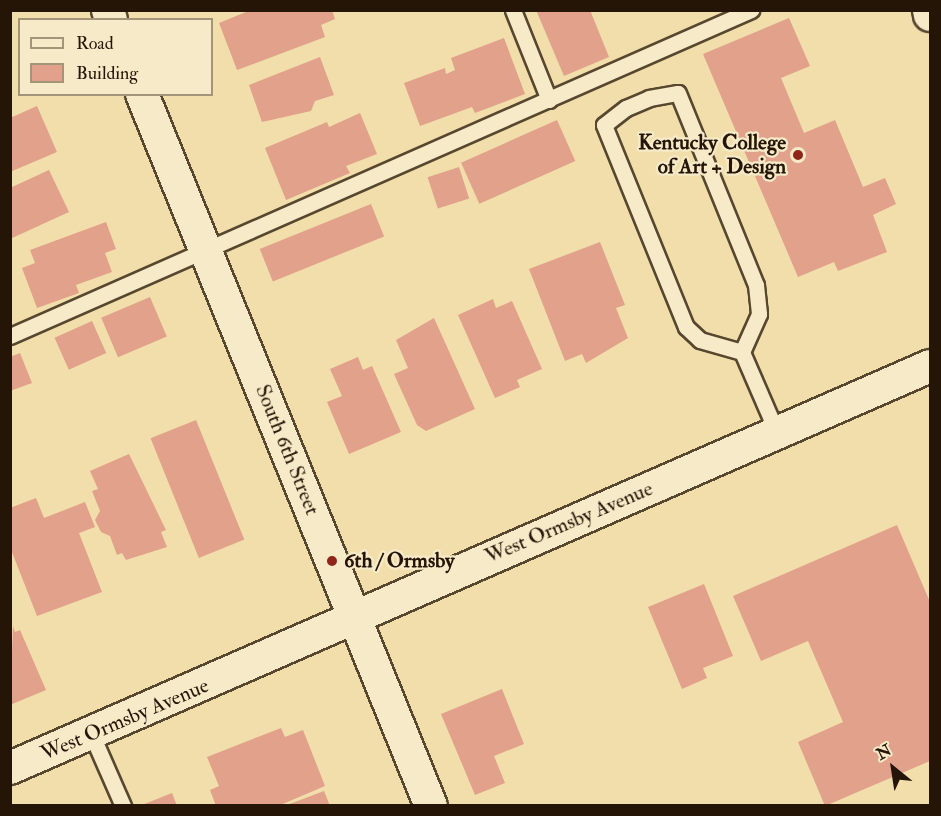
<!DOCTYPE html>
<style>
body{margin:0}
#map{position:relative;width:941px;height:816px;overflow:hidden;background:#f1deab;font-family:"IM FELL Double Pica",serif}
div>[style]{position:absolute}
.building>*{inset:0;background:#e1a18a;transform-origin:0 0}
.roads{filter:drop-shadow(2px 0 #58472f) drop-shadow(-2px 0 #58472f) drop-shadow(0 2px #58472f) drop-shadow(0 -2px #58472f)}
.lane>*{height:15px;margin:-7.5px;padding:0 7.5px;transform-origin:7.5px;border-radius:7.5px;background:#f6eac8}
.street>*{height:32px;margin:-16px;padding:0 16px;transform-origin:16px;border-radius:16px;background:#f6eac8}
.dots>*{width:16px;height:16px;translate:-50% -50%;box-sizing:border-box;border:3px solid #f6eac8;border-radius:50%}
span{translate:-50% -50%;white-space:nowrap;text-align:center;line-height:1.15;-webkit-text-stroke:4.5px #f6eac8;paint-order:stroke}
.poi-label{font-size:21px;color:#251506;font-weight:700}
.right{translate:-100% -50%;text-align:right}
.left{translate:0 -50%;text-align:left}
.street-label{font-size:21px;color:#251506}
.frame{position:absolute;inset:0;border:12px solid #251506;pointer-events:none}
.legend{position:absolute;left:18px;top:18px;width:195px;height:78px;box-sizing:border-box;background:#f6eac8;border:2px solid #a2957a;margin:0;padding:8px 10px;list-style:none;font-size:18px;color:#251506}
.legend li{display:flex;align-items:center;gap:12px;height:30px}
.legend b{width:30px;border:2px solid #a2957a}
.north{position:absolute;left:863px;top:738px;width:60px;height:60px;-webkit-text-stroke:4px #f6eac8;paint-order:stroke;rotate:330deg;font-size:16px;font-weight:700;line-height:24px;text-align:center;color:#251506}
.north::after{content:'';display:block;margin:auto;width:21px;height:27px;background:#251506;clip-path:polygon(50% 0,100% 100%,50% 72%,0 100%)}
</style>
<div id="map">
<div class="building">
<i style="clip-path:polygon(251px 10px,332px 10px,335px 19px,321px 25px,325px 37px,237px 70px,219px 23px)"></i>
<i style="clip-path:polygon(536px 10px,590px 10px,609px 57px,564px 76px)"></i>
<i style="clip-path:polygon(789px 18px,810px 66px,781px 78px,804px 133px,835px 120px,863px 187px,885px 178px,896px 204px,873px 215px,887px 252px,838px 271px,834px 262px,798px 277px,703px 54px)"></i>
<i style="clip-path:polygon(504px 38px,525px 94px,475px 113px,472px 107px,420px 126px,404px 83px,445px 68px,446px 74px,455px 70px,451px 58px)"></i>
<i style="clip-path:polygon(320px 57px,334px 95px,315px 101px,311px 111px,262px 122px,249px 85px)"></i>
<i style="clip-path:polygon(37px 106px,57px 152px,10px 172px,10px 118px)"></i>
<i style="clip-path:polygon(360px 113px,377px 154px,346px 166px,350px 173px,286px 200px,265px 148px,327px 122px,329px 127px)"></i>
<i style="left:557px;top:120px;width:45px;height:105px;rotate:66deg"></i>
<i style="left:459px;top:167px;width:33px;height:33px;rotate:72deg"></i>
<i style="clip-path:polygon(49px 170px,69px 212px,10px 239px,10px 188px)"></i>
<i style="left:371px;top:204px;width:35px;height:120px;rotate:68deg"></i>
<i style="clip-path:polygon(106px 222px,116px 249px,105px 253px,112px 272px,76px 285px,79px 293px,37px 308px,22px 268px,35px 263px,30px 250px)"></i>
<i style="clip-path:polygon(600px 242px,625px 305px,616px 308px,628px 338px,586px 363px,582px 354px,565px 361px,529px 269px)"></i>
<i style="left:150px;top:297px;width:43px;height:53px;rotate:67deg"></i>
<i style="clip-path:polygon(493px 299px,496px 308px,512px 301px,542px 369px,517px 380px,520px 387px,495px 398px,458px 315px)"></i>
<i style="clip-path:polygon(434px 318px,475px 409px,426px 431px,417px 425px,394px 374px,408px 368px,396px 340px)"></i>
<i style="left:92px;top:321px;width:35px;height:41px;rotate:66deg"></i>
<i style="clip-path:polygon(20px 353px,32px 383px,10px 391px,10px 357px)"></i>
<i style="clip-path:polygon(358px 357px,363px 370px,372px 366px,401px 432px,349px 454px,327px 402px,342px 396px,330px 369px)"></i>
<i style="left:196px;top:420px;width:129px;height:49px;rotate:68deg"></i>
<i style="clip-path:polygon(129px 454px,166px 530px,161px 532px,167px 547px,126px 560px,122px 553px,117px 555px,110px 536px,101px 532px,95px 520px,100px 511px,92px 491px,98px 489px,90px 471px)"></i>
<i style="clip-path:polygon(36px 498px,44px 518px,85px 502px,95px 527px,79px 533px,102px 592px,37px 616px,10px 547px,10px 508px)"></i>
<i style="clip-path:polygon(897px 525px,930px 602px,930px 761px,825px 806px,798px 742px,843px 722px,808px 641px,761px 661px,733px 596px)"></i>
<i style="clip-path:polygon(704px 584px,733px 656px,703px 668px,707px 678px,682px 689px,648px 607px)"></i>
<i style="clip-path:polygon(13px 626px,15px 632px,20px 630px,46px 690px,10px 705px)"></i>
<i style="clip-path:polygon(502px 689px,524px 744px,494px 756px,505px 783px,475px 795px,441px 714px)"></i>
<i style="clip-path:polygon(281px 728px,285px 737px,303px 730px,325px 786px,278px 806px,216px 806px,210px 790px,219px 786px,207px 757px)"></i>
<i style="clip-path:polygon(324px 791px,330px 806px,287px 806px,287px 805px)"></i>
<i style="clip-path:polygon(172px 793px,177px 806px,142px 806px,142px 805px)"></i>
</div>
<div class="roads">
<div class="lane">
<i style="left:513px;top:10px;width:97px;rotate:68.2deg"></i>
<i style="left:10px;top:336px;width:810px;rotate:-23.75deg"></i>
<i style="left:742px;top:352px;width:44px;rotate:-164.1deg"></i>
<i style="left:700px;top:340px;width:19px;rotate:-137deg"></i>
<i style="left:686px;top:327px;width:218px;rotate:-112.1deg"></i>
<i style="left:604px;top:125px;width:28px;rotate:-38deg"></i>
<i style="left:626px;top:108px;width:25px;rotate:-23deg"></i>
<i style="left:649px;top:98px;width:29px;rotate:-10deg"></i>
<i style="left:678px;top:93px;width:207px;rotate:67.9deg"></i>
<i style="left:756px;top:285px;width:29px;rotate:84deg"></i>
<i style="left:759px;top:314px;width:42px;rotate:114.1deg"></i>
<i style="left:742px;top:352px;width:88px;rotate:66.6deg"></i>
<i style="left:91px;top:733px;width:80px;rotate:66.3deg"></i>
</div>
<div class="street">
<i style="left:108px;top:10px;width:10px;rotate:73deg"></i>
<i style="left:929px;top:10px;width:5px;rotate:79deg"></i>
<i style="left:142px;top:94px;width:768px;rotate:67.91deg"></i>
<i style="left:10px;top:768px;width:1004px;rotate:-23.6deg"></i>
</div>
</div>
<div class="dots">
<i style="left:798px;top:155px;background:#8f2418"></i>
<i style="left:332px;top:561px;background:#8f2418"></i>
</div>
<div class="poi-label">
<span class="right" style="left:786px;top:155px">Kentucky College<br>of Art + Design</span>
<span class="left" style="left:344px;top:561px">6th / Ormsby</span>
</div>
<div class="street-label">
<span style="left:287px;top:450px;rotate:68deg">South 6th Street</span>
<span style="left:569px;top:523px;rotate:-23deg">West Ormsby Avenue</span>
<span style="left:125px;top:720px;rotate:-23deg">West Ormsby Avenue</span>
</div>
<div class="frame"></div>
<ul class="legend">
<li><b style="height:8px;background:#f6eac8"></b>Road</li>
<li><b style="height:16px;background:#e1a18a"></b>Building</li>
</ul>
<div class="north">N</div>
</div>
